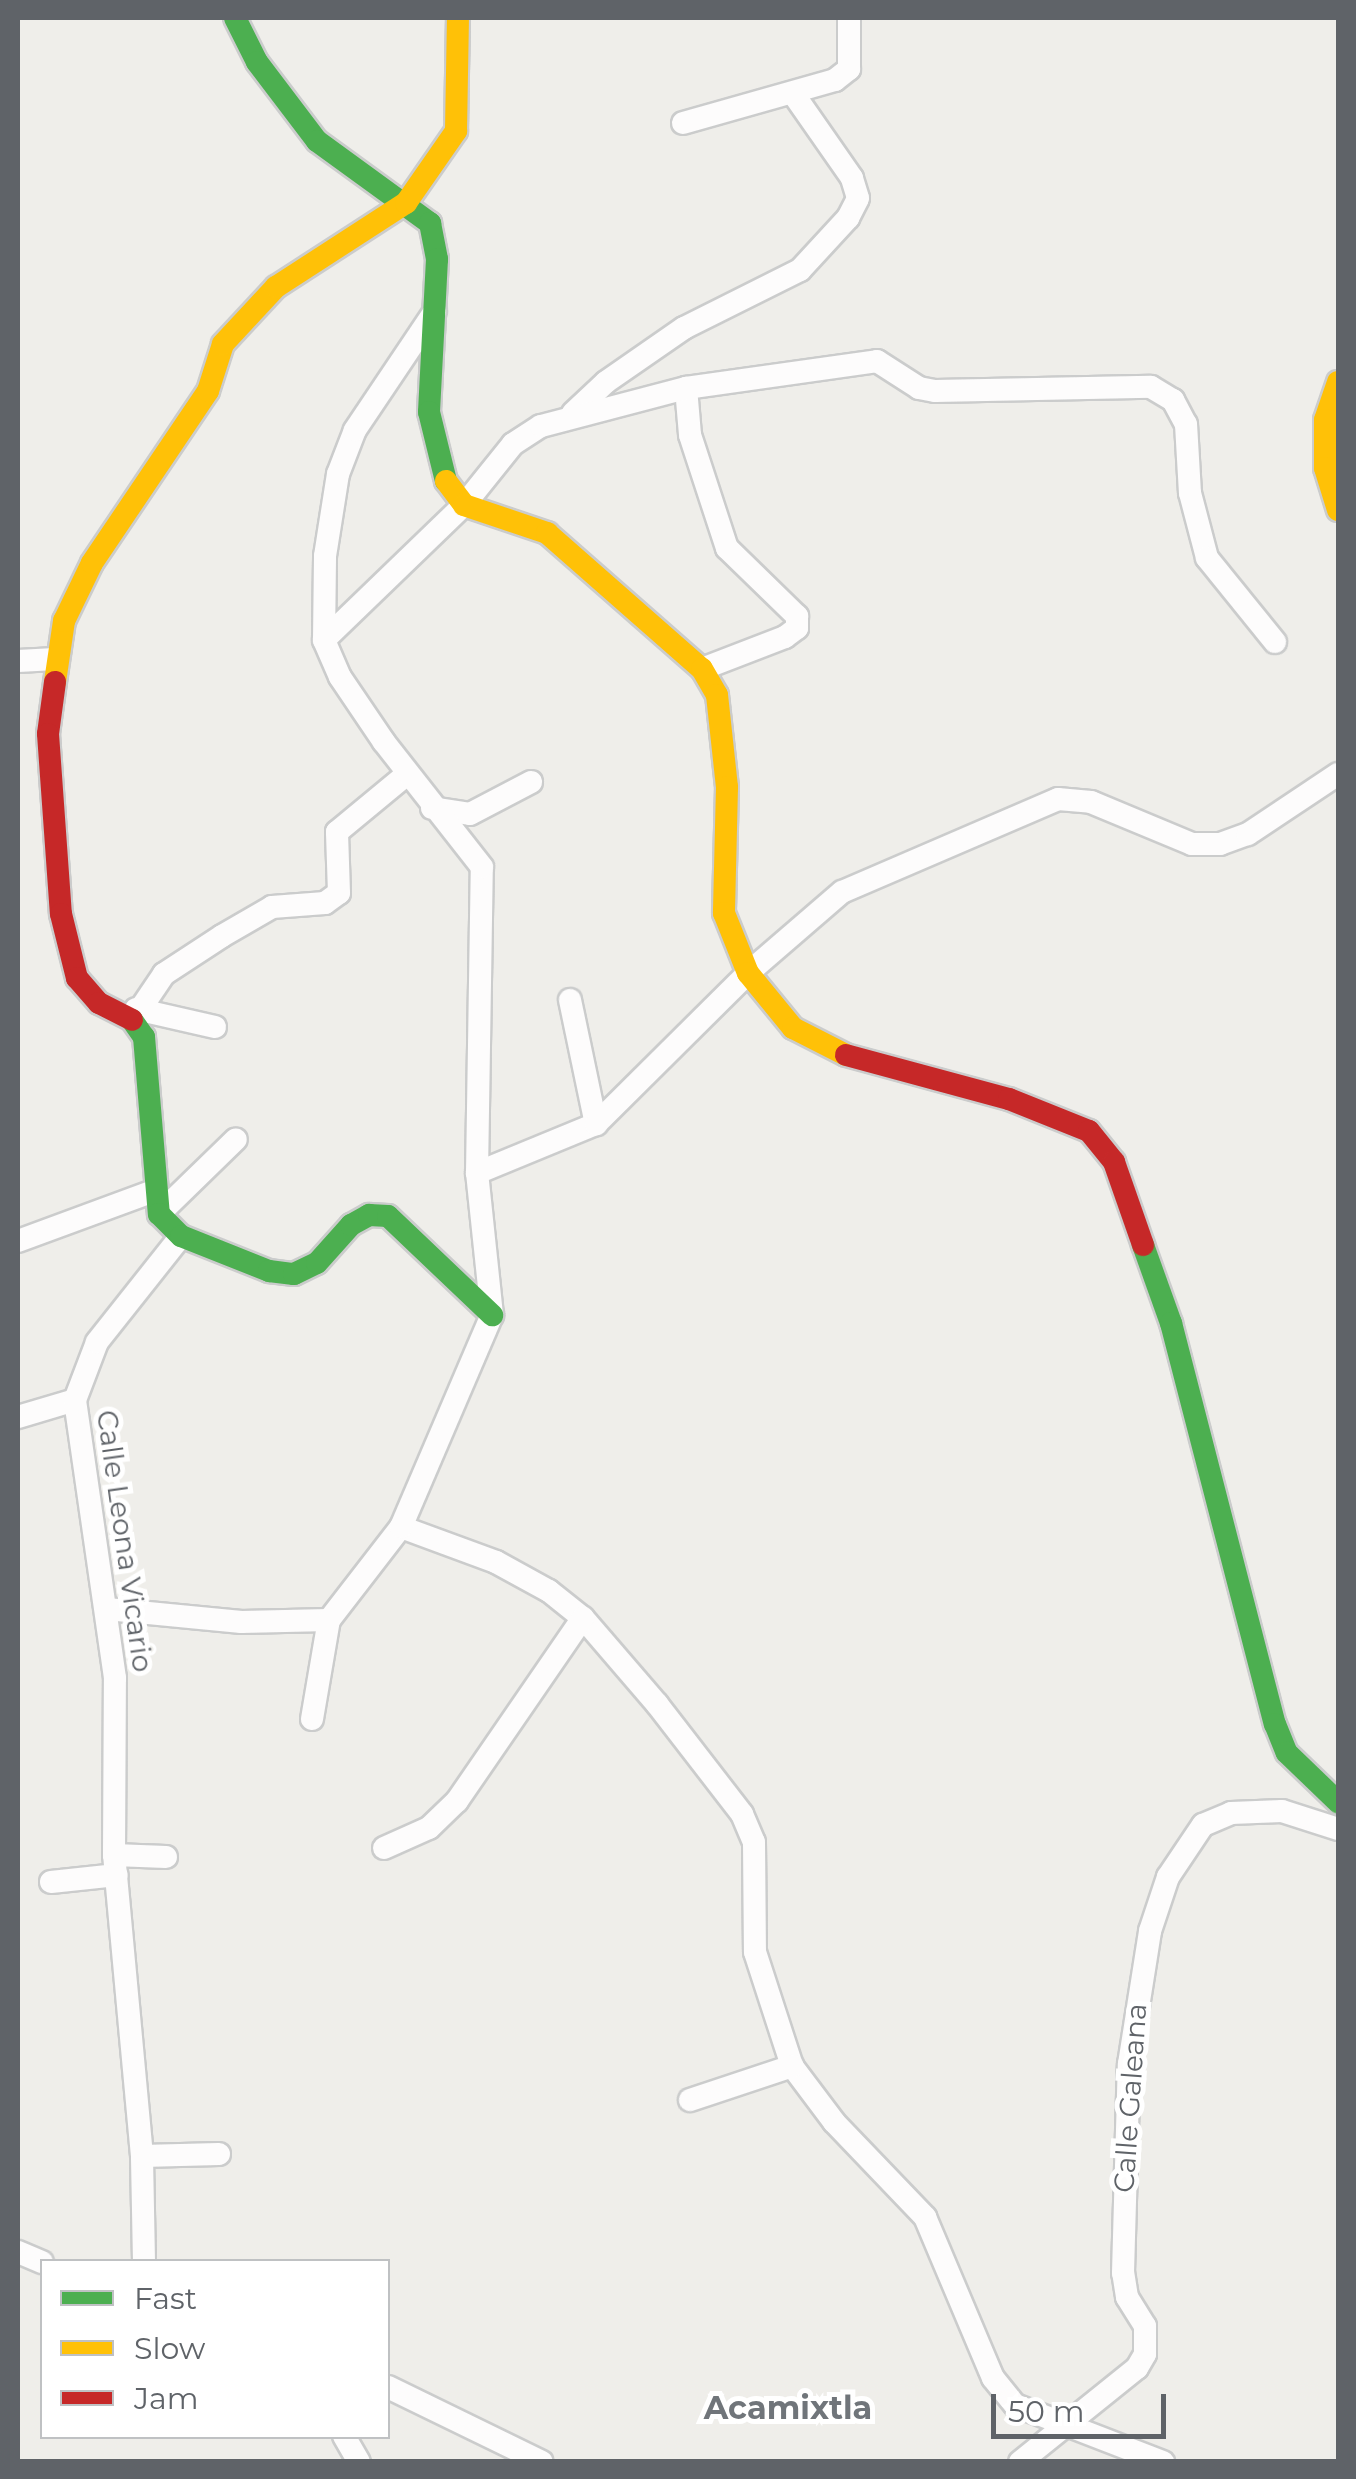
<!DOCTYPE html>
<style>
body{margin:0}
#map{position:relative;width:1356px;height:2479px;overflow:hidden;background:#efeeea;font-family:Montserrat,sans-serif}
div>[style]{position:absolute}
.roads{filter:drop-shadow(2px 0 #cbcccc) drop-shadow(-2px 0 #cbcccc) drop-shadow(0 2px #cbcccc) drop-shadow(0 -2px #cbcccc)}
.street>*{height:22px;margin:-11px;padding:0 11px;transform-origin:11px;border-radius:11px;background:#fdfcfc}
.fast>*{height:22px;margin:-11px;padding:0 11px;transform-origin:11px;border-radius:11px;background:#4caf50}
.slow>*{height:22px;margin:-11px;padding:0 11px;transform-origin:11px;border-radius:11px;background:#ffc107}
.jam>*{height:22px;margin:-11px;padding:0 11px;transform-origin:11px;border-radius:11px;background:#c62828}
span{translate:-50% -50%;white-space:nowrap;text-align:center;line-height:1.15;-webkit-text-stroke:10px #fff;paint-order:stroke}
.street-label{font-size:28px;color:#5f6368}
.quarter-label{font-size:32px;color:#70757a;font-weight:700}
.frame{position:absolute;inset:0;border:20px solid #5f6368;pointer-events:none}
.legend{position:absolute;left:40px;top:2259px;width:350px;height:180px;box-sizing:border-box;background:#fff;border:2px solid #bfc1c3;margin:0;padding:12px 18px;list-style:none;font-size:30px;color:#5f6368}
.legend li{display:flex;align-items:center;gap:20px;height:50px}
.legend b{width:50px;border:2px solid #bfc1c3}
.scale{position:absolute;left:991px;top:2394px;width:175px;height:45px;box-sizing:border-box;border:5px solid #5f6368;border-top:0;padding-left:12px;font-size:30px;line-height:35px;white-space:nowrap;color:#5f6368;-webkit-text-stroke:8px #fff;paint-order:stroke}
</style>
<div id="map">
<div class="roads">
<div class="street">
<i style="left:683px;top:123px;width:158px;rotate:-15.8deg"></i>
<i style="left:835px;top:80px;width:18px;rotate:-38deg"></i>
<i style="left:849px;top:69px;width:51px;rotate:-90deg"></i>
<i style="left:686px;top:388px;width:47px;rotate:85.1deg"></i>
<i style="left:690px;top:435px;width:119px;rotate:71.9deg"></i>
<i style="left:727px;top:548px;width:98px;rotate:44.2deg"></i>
<i style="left:797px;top:616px;width:12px;rotate:90deg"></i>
<i style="left:797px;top:628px;width:15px;rotate:143deg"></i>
<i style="left:785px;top:637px;width:89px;rotate:158.9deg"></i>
<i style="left:573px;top:413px;width:45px;rotate:-43.2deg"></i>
<i style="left:606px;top:382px;width:95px;rotate:-34.7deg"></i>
<i style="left:684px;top:328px;width:130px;rotate:-26.6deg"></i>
<i style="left:800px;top:270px;width:71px;rotate:-47.3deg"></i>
<i style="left:848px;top:218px;width:22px;rotate:-63deg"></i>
<i style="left:858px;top:198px;width:21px;rotate:-107deg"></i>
<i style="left:852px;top:178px;width:101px;rotate:-124.9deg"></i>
<i style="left:324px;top:640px;width:194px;rotate:-44deg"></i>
<i style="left:464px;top:505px;width:78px;rotate:-51.2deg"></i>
<i style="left:513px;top:444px;width:33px;rotate:-33deg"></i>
<i style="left:541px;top:426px;width:150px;rotate:-14.7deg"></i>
<i style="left:686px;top:388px;width:193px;rotate:-8deg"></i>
<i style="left:877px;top:361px;width:50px;rotate:32.7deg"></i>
<i style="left:919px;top:388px;width:16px;rotate:11deg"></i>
<i style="left:935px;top:391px;width:216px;rotate:-1.1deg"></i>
<i style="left:1151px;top:387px;width:26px;rotate:31deg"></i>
<i style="left:1173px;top:400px;width:27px;rotate:62deg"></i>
<i style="left:1186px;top:424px;width:69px;rotate:86.7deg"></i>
<i style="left:1190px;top:493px;width:67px;rotate:75.3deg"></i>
<i style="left:1207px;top:558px;width:108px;rotate:51deg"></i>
<i style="left:18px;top:661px;width:37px;rotate:-3deg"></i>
<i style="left:432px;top:808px;width:38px;rotate:9deg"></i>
<i style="left:470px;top:814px;width:69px;rotate:-27.7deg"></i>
<i style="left:570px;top:1000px;width:127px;rotate:78.2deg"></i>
<i style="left:136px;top:1009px;width:81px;rotate:12.8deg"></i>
<i style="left:133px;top:1020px;width:55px;rotate:-56deg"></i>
<i style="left:164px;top:974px;width:69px;rotate:-33.2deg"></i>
<i style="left:222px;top:936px;width:58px;rotate:-30.1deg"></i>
<i style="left:272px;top:907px;width:53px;rotate:-4.3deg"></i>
<i style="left:325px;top:903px;width:17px;rotate:-36deg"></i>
<i style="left:339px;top:893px;width:61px;rotate:-91.9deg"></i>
<i style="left:337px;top:832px;width:91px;rotate:-39.6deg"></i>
<i style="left:477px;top:1173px;width:129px;rotate:-22.4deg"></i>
<i style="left:596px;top:1124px;width:214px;rotate:-44.8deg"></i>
<i style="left:748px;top:973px;width:124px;rotate:-40.8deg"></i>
<i style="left:842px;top:892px;width:235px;rotate:-23.3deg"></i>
<i style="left:1058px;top:799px;width:33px;rotate:5deg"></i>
<i style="left:1091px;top:802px;width:109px;rotate:22.6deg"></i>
<i style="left:1192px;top:844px;width:28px"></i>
<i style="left:1220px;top:844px;width:30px;rotate:-20deg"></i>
<i style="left:1248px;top:834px;width:108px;rotate:-33.7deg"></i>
<i style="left:159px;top:1214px;width:107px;rotate:-44.2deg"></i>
<i style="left:18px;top:1241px;width:145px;rotate:-20.2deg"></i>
<i style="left:18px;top:1417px;width:59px;rotate:-16.6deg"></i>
<i style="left:401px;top:1527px;width:101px;rotate:20.2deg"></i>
<i style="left:496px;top:1562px;width:60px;rotate:28.7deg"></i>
<i style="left:549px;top:1591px;width:43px;rotate:38.5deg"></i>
<i style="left:583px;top:1618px;width:113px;rotate:49.3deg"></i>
<i style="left:657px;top:1704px;width:139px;rotate:52.3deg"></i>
<i style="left:742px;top:1814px;width:30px;rotate:67deg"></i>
<i style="left:754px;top:1842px;width:110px;rotate:89.5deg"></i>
<i style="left:755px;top:1952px;width:120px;rotate:72deg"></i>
<i style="left:792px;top:2066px;width:70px;rotate:53.1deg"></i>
<i style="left:834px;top:2122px;width:132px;rotate:46.2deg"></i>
<i style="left:925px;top:2217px;width:175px;rotate:67.1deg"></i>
<i style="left:993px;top:2378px;width:35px;rotate:51deg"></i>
<i style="left:1015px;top:2405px;width:159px;rotate:21.1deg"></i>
<i style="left:107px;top:1609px;width:135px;rotate:5.5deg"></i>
<i style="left:241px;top:1622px;width:88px;rotate:-1.3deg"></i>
<i style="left:329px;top:1620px;width:118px;rotate:-52.3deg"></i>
<i style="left:401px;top:1527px;width:231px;rotate:-66.8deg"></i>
<i style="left:492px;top:1315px;width:143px;rotate:-96deg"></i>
<i style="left:477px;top:1173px;width:306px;rotate:-89.1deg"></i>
<i style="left:482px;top:867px;width:159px;rotate:-128.1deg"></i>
<i style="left:384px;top:742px;width:78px;rotate:-124.1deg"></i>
<i style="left:340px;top:677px;width:40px;rotate:-113.4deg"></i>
<i style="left:324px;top:640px;width:84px;rotate:-89.3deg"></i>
<i style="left:325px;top:556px;width:83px;rotate:-81deg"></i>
<i style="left:338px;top:474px;width:47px;rotate:-68.9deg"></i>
<i style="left:355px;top:430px;width:143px;rotate:-56.1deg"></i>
<i style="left:312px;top:1719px;width:100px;rotate:-80.3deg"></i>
<i style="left:384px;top:1848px;width:49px;rotate:-24deg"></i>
<i style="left:429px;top:1828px;width:39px;rotate:-44deg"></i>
<i style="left:457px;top:1801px;width:222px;rotate:-55.5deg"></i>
<i style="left:114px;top:1855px;width:52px;rotate:2.2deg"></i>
<i style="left:51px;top:1882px;width:66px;rotate:-6.1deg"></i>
<i style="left:690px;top:2100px;width:108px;rotate:-18.4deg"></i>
<i style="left:142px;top:2156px;width:77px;rotate:-1.5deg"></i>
<i style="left:18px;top:2252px;width:26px;rotate:23deg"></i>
<i style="left:144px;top:2262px;width:106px;rotate:-91.1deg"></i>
<i style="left:142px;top:2156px;width:302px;rotate:-95.3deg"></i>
<i style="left:114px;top:1855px;width:177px;rotate:-89.7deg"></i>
<i style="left:115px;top:1678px;width:281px;rotate:-98.2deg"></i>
<i style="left:75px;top:1400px;width:62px;rotate:-69.2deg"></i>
<i style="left:97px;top:1342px;width:135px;rotate:-51.6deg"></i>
<i style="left:388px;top:2387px;width:171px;rotate:26deg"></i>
<i style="left:344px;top:2436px;width:30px;rotate:60deg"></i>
<i style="left:1020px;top:2462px;width:150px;rotate:-38.8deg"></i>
<i style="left:1137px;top:2368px;width:16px;rotate:-60deg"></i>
<i style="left:1145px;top:2354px;width:28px;rotate:-90deg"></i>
<i style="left:1145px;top:2326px;width:34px;rotate:-122deg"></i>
<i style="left:1127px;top:2297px;width:24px;rotate:-99deg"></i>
<i style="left:1123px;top:2273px;width:209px;rotate:-88.4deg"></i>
<i style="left:1129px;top:2064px;width:135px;rotate:-81deg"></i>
<i style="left:1150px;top:1931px;width:57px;rotate:-71.6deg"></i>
<i style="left:1168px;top:1877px;width:63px;rotate:-56.1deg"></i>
<i style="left:1203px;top:1825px;width:30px;rotate:-23deg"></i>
<i style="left:1231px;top:1813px;width:51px;rotate:-2.2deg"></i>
<i style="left:1282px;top:1811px;width:59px;rotate:17.8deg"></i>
</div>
<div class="fast">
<i style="left:235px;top:18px;width:49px;rotate:63.4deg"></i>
<i style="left:257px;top:62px;width:99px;rotate:52.8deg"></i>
<i style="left:317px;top:141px;width:140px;rotate:36deg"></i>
<i style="left:430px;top:223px;width:37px;rotate:79deg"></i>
<i style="left:437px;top:259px;width:153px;rotate:93deg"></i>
<i style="left:429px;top:412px;width:71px;rotate:76.2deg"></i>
<i style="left:132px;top:1020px;width:21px;rotate:55deg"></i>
<i style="left:144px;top:1037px;width:178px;rotate:85.2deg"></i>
<i style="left:159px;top:1214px;width:31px;rotate:45deg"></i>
<i style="left:181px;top:1236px;width:95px;rotate:21.7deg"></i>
<i style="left:269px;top:1271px;width:25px;rotate:7deg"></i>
<i style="left:294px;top:1274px;width:25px;rotate:-26deg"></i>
<i style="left:317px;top:1263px;width:51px;rotate:-48.2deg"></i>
<i style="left:351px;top:1225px;width:21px;rotate:-29deg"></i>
<i style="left:369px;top:1215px;width:19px;rotate:3deg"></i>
<i style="left:388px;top:1216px;width:144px;rotate:43.6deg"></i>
<i style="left:1143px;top:1245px;width:83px;rotate:70.3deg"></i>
<i style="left:1171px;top:1323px;width:414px;rotate:75.5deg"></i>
<i style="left:1275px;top:1724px;width:31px;rotate:68deg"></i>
<i style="left:1287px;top:1753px;width:71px;rotate:43.9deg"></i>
</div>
<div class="slow">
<i style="left:1338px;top:382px;width:40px;rotate:108.9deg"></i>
<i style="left:1325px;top:420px;width:48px;rotate:90deg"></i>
<i style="left:1325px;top:468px;width:44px;rotate:72.8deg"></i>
<i style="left:446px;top:481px;width:30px;rotate:53deg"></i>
<i style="left:464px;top:505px;width:88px;rotate:18.6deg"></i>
<i style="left:547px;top:533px;width:206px;rotate:41.3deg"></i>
<i style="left:702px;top:669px;width:30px;rotate:60deg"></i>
<i style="left:717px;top:695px;width:93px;rotate:83.8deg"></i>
<i style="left:727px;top:787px;width:126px;rotate:91.4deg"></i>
<i style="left:724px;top:913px;width:65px;rotate:68.2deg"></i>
<i style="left:748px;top:973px;width:71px;rotate:50.7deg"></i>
<i style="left:793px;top:1028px;width:59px;rotate:27deg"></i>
<i style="left:55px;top:682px;width:62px;rotate:-81.6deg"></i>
<i style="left:64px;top:621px;width:64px;rotate:-64.2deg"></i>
<i style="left:92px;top:563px;width:207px;rotate:-56deg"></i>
<i style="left:208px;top:391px;width:49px;rotate:-72.3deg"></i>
<i style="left:223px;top:344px;width:78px;rotate:-47.1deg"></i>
<i style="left:276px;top:287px;width:155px;rotate:-32.9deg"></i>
<i style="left:406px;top:203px;width:88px;rotate:-55.2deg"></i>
<i style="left:456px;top:131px;width:113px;rotate:-89deg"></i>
</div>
<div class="jam">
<i style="left:55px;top:682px;width:52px;rotate:97.7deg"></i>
<i style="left:48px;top:734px;width:180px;rotate:85.9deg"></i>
<i style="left:61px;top:914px;width:66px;rotate:76deg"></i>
<i style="left:77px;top:978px;width:33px;rotate:49deg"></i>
<i style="left:99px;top:1003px;width:37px;rotate:27deg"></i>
<i style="left:846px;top:1055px;width:169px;rotate:15.1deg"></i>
<i style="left:1009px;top:1099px;width:86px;rotate:21.8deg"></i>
<i style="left:1089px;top:1131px;width:40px;rotate:51deg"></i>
<i style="left:1114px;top:1162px;width:88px;rotate:70.7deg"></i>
</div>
</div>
<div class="street-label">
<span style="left:125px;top:1541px;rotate:82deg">Calle Leona Vicario</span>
<span style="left:1130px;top:2098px;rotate:-86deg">Calle Galeana</span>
</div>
<div class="quarter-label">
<span style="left:788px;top:2408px">Acamixtla</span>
</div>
<div class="frame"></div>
<ul class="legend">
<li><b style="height:12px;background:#4caf50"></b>Fast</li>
<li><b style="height:12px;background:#ffc107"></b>Slow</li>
<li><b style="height:12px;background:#c62828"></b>Jam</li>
</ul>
<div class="scale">50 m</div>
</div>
